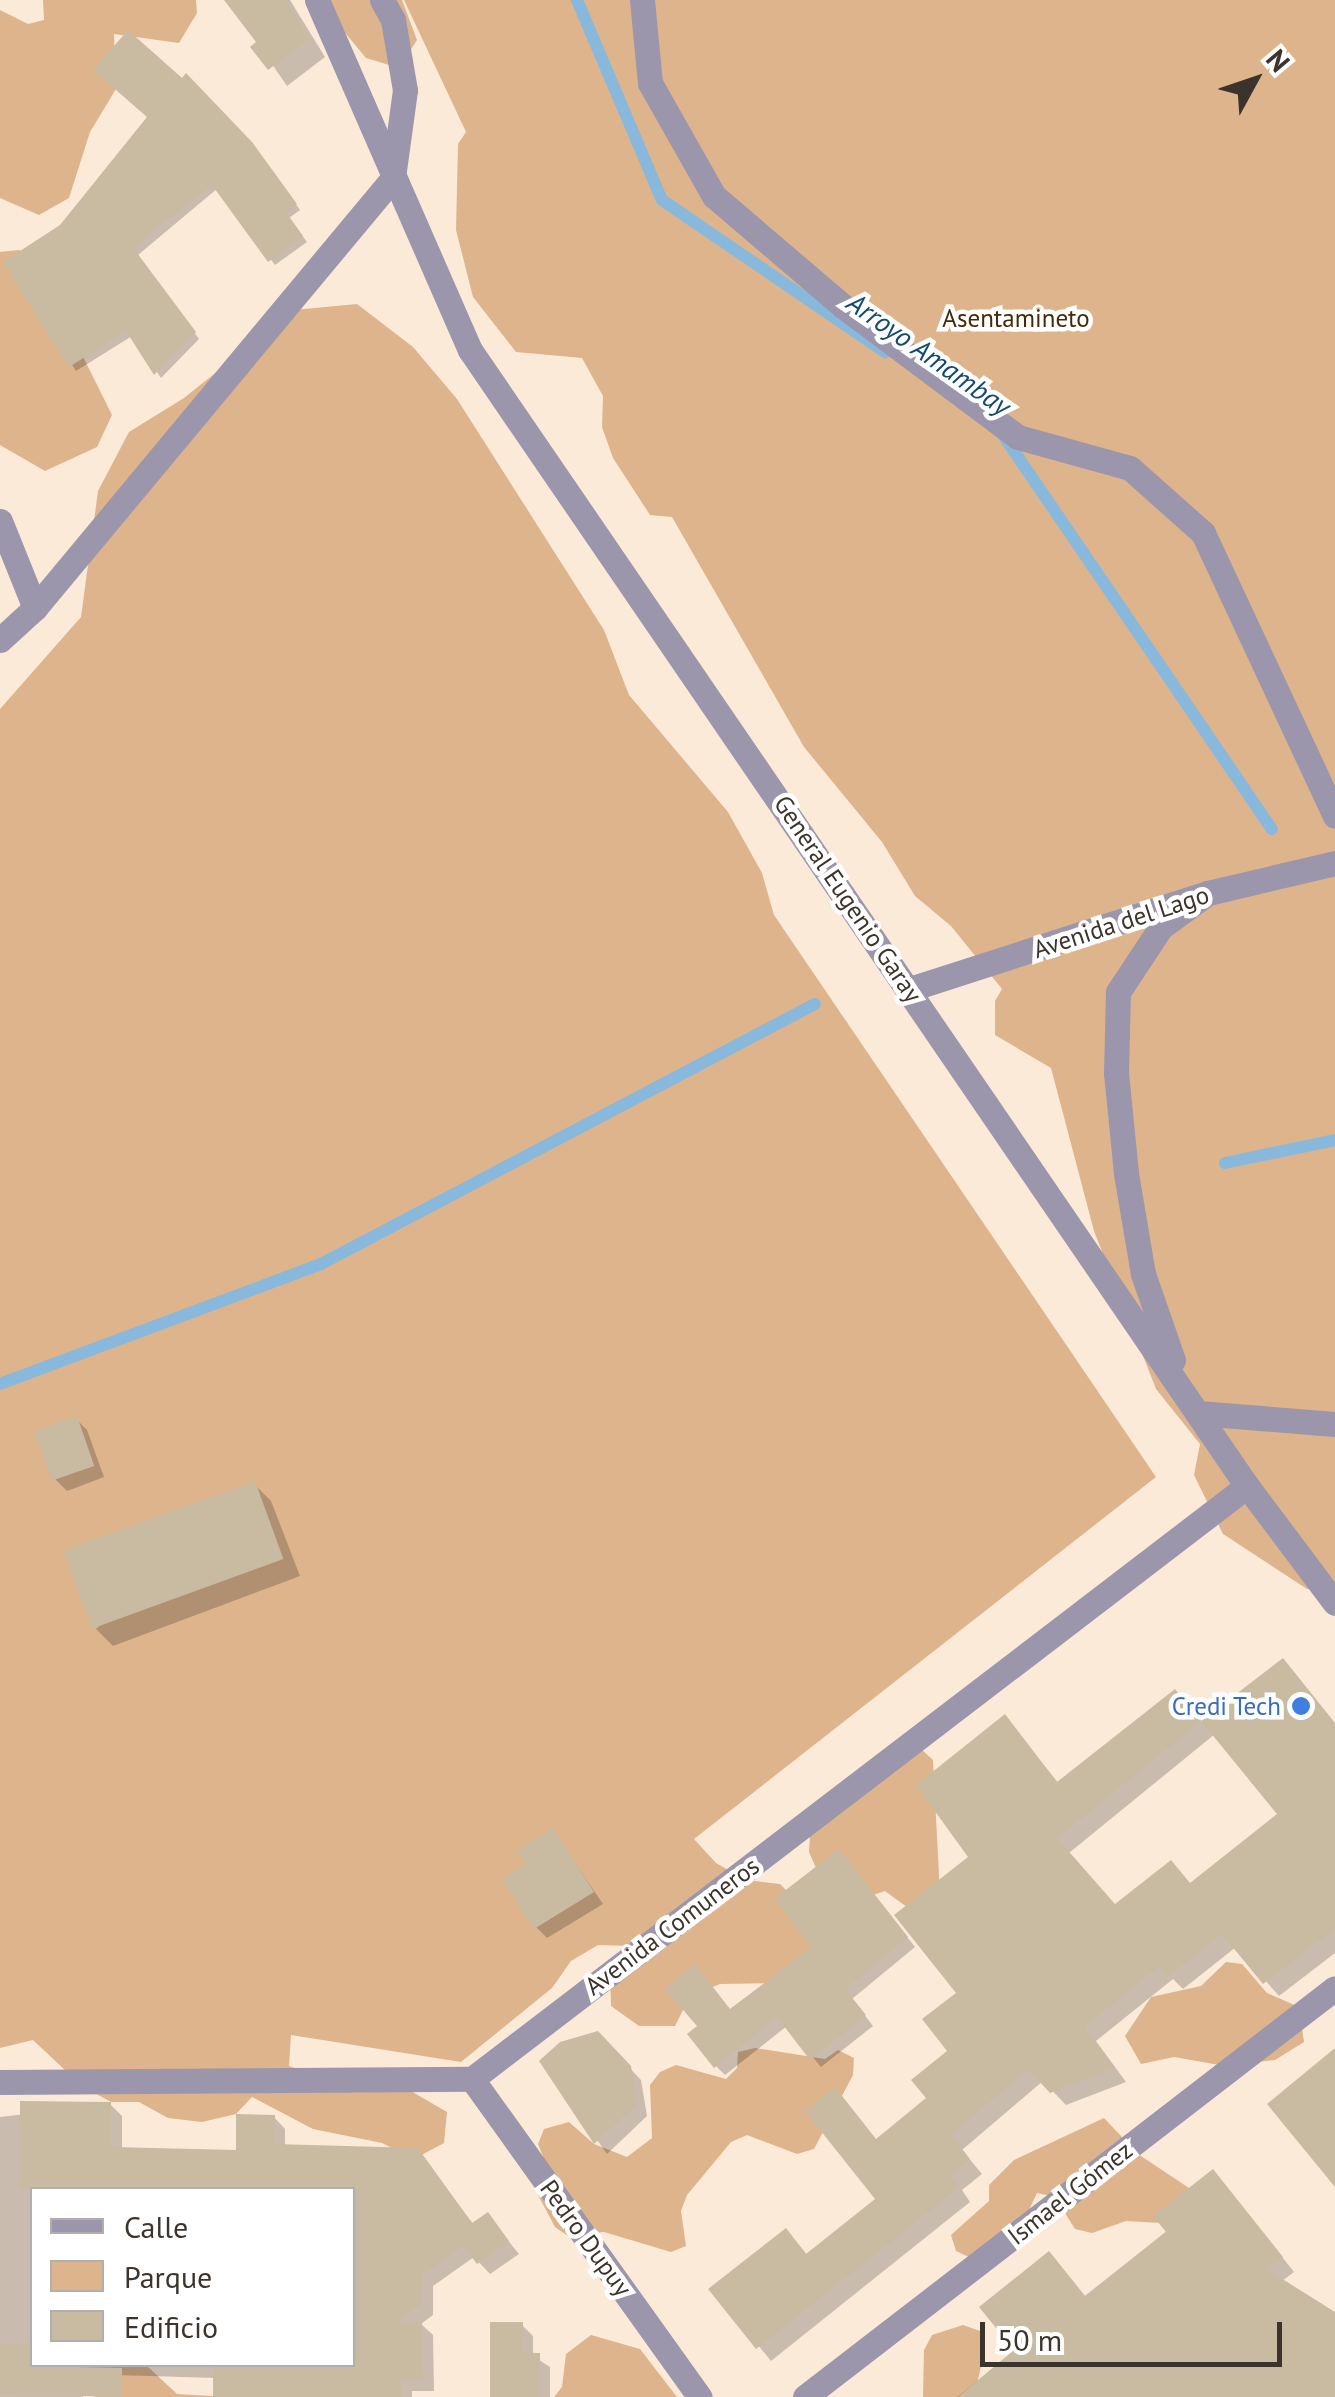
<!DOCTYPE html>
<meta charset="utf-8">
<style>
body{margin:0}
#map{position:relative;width:1335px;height:2397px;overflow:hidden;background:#fcead9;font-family:"PT Sans",sans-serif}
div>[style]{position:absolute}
.green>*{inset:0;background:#ddb48c}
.shadow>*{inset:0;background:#0003}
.stream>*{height:12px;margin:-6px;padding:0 6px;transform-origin:6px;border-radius:6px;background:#88b8dc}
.building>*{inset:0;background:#c9baa2;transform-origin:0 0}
.minor>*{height:25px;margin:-12.5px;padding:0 12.5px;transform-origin:12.5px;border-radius:12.5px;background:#9b96ac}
.dots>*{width:28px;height:28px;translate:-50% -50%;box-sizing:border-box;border:5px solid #fff;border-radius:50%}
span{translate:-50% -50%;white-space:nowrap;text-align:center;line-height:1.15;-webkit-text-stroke:9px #fff;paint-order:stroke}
.park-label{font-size:25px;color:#452908}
.street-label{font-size:25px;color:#3c342c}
.shop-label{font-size:25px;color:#366cbe}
.right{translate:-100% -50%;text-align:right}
.water-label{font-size:28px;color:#124a6e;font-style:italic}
.legend{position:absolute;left:30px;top:2187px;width:325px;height:180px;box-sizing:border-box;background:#fff;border:2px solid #b1aeab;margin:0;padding:12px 18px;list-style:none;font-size:30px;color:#3c342c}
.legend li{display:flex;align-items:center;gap:20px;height:50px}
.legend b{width:50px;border:2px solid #b1aeab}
.north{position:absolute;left:1205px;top:30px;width:100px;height:100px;-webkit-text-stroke:8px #fff;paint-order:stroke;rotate:50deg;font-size:28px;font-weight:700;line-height:40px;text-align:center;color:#3c342c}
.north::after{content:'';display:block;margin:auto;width:35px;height:45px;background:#3c342c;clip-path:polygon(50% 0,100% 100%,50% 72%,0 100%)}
.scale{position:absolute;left:980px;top:2322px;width:302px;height:45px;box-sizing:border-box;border:5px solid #3c342c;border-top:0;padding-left:12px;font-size:30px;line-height:35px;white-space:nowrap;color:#3c342c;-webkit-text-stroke:8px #fff;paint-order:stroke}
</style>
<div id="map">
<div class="green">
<i style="clip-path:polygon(43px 0,196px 0,197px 13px,179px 43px,114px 34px,116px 89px,90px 132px,69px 198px,39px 215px,0 198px,0 10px,28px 24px,44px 20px)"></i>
<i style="clip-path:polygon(318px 0,402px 0,417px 40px,399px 68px,366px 58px)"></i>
<i style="clip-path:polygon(404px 0,1335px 0,1335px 1589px,1307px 1589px,1223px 1534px,1194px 1475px,1200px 1444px,1156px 1389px,1094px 1231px,1051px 1068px,995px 1035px,995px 1001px,1002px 989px,951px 926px,915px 896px,882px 842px,804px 747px,672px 517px,650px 515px,613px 458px,602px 427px,603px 396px,582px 358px,516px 352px,473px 297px,456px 230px,458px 144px,466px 132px)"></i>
<i style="clip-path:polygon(19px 250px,34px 258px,112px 415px,97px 447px,45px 471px,0 445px,0 252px)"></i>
<i style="clip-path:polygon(357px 304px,413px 347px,457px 399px,604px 630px,629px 695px,728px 812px,762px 873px,774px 915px,1156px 1477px,694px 1839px,716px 1863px,746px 1880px,780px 1884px,825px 1929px,787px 1983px,720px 1984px,690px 1996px,675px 2026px,639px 2026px,611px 2006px,610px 1972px,632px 1946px,598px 1945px,571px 1961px,552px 1988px,461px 2062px,291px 2035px,289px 2066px,321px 2077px,390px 2079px,447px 2112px,444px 2143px,414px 2159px,382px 2143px,313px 2129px,252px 2097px,236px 2114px,202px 2122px,168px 2118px,139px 2102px,111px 2102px,82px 2086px,33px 2040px,0 2048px,0 709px,81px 617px,98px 491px,129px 432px,184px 398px,294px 310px)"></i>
<i style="clip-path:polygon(920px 1748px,933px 1760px,940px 1894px,911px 1910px,885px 1891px,870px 1896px,816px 1868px,809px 1852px,810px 1834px)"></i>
<i style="clip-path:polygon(1226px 1962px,1242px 1964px,1267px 1993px,1299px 2007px,1304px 2042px,1275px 2060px,1225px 2066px,1174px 2057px,1141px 2064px,1125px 2036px,1151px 1997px,1201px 1986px)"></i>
<i style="clip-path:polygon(755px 2048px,825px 2059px,838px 2050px,854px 2058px,853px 2075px,814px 2149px,797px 2154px,747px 2135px,731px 2142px,687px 2195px,681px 2211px,686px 2246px,671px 2252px,604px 2232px,568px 2236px,555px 2227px,538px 2195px,544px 2159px,538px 2144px,544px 2129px,569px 2122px,594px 2144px,627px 2157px,652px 2138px,650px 2085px,660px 2072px,676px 2065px,726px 2079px,737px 2068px,738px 2052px)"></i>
<i style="clip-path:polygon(1104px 2118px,1138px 2154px,1192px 2190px,1161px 2223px,1126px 2221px,1092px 2233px,1075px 2229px,1055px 2197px,1037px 2193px,1023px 2223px,973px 2259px,956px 2251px,951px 2235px,989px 2201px,989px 2185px,1014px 2160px)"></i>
<i style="clip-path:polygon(963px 2325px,980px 2331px,985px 2349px,974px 2397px,923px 2397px,924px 2350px,932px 2335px)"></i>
<i style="clip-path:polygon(591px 2335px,640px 2349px,677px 2397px,554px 2397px,562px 2387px,566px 2354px)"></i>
<i style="clip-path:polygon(74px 2364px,146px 2365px,177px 2394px,229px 2397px,95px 2397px)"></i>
</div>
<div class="shadow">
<i style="clip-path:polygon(245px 0,290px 0,325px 57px,287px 86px,236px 12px)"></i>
<i style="clip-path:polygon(257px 150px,300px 210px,289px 218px,307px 242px,275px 265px,218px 188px,138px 255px,199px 339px,161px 378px,132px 336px,76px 371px,6px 262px)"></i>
<i style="clip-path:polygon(76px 1419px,87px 1430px,104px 1477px,67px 1491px,55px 1479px)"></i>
<i style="clip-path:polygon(254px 1484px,271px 1501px,300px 1576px,113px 1646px,96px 1629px)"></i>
<i style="clip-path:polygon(evenodd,1175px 1692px,1203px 1723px,1335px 1723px,1335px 1953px,1279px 1996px,1236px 1947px,1183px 1989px,1173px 1979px,1096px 2041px,1126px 2082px,1066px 2105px,1043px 2081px,962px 2150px,982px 2174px,962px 2190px,970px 2202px,771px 2361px,712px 2289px,799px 2245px,808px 2256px,879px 2200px,877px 2141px,929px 2098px,950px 2051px,971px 1858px,1005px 1717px,1059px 1784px,1175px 1692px,1215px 1734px,1281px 1815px,1191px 1885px,1116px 1907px,1069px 1853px,1215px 1734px)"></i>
<i style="clip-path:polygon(553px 1831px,603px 1904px,547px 1938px,536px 1927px,530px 1866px)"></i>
<i style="clip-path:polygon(847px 1861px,915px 1947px,852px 1999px,873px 2026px,821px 2067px,787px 2026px,725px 2075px,716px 2066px,731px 2011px,815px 1947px)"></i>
<i style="clip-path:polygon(598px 2034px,641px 2080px,647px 2116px,607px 2154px,542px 2061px)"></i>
<i style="clip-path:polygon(evenodd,110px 2104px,122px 2116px,122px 2150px,238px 2153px,274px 2117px,285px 2129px,285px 2147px,417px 2151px,474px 2225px,487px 2215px,519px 2254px,490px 2274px,474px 2257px,433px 2286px,433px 2315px,421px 2324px,433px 2335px,434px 2391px,412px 2391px,412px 2397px,215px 2397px,215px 2378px,83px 2374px,83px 2397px,0 2397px,0 2117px,110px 2104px,32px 2190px,352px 2190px,352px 2364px,32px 2364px,32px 2190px)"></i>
<i style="clip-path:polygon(1225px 2185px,1294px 2272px,1282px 2281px,1335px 2331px,1335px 2397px,957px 2397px)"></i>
<i style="clip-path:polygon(522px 2325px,533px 2336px,533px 2356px,550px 2367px,550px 2397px,492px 2397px)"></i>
</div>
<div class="stream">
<i style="left:577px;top:0;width:217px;rotate:67deg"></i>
<i style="left:662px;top:200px;width:270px;rotate:34.3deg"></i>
<i style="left:1003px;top:435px;width:477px;rotate:55.7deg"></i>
<i style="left:1225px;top:1163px;width:112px;rotate:-11.8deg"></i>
<i style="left:0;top:1384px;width:343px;rotate:-20.5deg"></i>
<i style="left:321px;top:1264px;width:558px;rotate:-27.76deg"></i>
</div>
<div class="building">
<i style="clip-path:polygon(224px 0,286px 0,309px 39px,268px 70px,250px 47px,256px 42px)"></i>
<i style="clip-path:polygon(128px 30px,182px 78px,186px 73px,252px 142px,297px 204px,286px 212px,303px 236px,268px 262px,212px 185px,160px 225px,134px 249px,196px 332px,154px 375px,126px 331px,69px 367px,3px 262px,60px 225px,147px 117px,93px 70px)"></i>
<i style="left:77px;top:1416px;width:53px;height:45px;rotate:71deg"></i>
<i style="left:255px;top:1481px;width:83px;height:204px;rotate:70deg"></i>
<i style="clip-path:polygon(evenodd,1283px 1658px,1335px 1723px,1335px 1928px,1263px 1984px,1222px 1934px,1167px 1977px,1159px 1966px,1084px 2027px,1115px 2068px,1050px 2093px,1028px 2069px,951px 2135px,970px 2159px,950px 2175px,959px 2187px,756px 2349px,708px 2289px,786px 2228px,806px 2254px,875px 2199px,805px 2111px,835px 2087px,876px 2139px,926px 2098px,911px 2080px,947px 2051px,922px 2019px,956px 1993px,894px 1915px,968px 1857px,916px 1785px,1005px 1714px,1057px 1782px,1175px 1689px,1201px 1721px,1283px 1658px,1201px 1721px,1277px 1814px,1190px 1883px,1171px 1860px,1115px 1904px,1057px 1838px,1201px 1721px)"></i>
<i style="clip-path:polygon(553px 1828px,594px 1892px,534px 1929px,502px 1879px,526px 1865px,517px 1851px)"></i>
<i style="clip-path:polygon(839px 1849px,908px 1937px,845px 1989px,866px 2015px,810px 2060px,777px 2017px,714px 2068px,687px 2034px,697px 2026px,665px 1989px,695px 1964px,730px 2009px,812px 1947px,774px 1899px)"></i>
<i style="clip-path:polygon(598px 2031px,631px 2066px,637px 2104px,594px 2144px,539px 2061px,560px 2042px)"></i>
<i style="clip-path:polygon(1335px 2048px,1335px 2187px,1267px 2104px)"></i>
<i style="clip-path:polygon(20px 2101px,111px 2102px,111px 2147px,236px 2150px,236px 2114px,275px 2115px,274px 2144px,418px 2148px,472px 2223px,488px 2212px,509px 2241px,477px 2264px,463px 2246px,422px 2275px,422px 2303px,398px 2321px,422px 2321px,423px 2380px,401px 2380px,401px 2397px,213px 2397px,213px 2364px,352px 2364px,352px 2190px,20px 2190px)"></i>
<i style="clip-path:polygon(1213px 2169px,1283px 2257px,1268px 2270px,1335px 2312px,1335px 2397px,958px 2397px,1014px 2350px,979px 2307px,1049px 2251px,1086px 2297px,1166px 2232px,1153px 2216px)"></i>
<i style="clip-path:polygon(490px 2322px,523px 2322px,522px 2353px,540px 2353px,540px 2397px,490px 2397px)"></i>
<i style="clip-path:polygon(32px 2343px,32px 2366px,122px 2368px,122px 2397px,0 2394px,0 2345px)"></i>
</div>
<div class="minor">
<i style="left:317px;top:0;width:382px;rotate:66.4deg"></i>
<i style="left:470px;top:350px;width:1376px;rotate:55.63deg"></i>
<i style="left:1247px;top:1486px;width:146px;rotate:53.1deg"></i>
<i style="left:382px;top:0;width:23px;rotate:61deg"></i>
<i style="left:393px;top:20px;width:71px;rotate:80.3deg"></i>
<i style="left:405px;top:90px;width:89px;rotate:97.8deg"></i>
<i style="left:642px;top:0;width:83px;rotate:84.5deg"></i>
<i style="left:650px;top:83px;width:130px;rotate:60.5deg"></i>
<i style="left:714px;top:196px;width:171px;rotate:40.5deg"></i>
<i style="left:844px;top:307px;width:217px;rotate:36.8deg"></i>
<i style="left:1018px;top:437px;width:116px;rotate:15.5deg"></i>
<i style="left:1130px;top:468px;width:98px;rotate:41.7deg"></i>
<i style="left:1203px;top:533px;width:312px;rotate:65deg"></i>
<i style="left:0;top:521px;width:94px;rotate:68.1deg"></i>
<i style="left:0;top:640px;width:47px;rotate:-42.4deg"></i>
<i style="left:35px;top:608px;width:560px;rotate:-50.22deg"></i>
<i style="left:910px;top:989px;width:313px;rotate:-17.9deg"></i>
<i style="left:1208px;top:893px;width:130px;rotate:-13.3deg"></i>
<i style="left:1173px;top:1360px;width:91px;rotate:-109.2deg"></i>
<i style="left:1143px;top:1274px;width:102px;rotate:-99.6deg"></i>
<i style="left:1126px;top:1173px;width:100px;rotate:-95.7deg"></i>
<i style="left:1116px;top:1073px;width:81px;rotate:-88.6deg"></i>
<i style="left:1118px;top:992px;width:78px;rotate:-56.5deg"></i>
<i style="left:1161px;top:927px;width:58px;rotate:-35.9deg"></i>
<i style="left:1198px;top:1413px;width:137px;rotate:4.6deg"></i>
<i style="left:472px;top:2079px;width:391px;rotate:54.4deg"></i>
<i style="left:0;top:2082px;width:472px;rotate:-0.4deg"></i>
<i style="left:472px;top:2079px;width:976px;rotate:-37.42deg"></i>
<i style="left:805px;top:2397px;width:669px;rotate:-37.66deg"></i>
</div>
<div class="dots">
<i style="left:1301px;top:1706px;background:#3f7fe0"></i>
</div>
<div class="park-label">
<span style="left:1016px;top:318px">Asentamineto</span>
</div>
<div class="street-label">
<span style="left:848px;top:899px;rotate:56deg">General Eugenio Garay</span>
<span style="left:1121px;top:922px;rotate:-18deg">Avenida del Lago</span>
<span style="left:672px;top:1926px;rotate:-37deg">Avenida Comuneros</span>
<span style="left:1070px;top:2193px;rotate:-38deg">Ismael Gómez</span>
<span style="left:586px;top:2238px;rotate:54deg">Pedro Dupuy</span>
</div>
<div class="shop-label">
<span class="right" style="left:1281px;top:1706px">Credi Tech</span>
</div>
<div class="water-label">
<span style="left:929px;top:354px;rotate:35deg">Arroyo Amambay</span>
</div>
<ul class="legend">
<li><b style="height:12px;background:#9b96ac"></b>Calle</li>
<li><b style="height:28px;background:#ddb48c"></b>Parque</li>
<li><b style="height:28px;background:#c9baa2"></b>Edificio</li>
</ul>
<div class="north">N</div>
<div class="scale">50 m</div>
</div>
